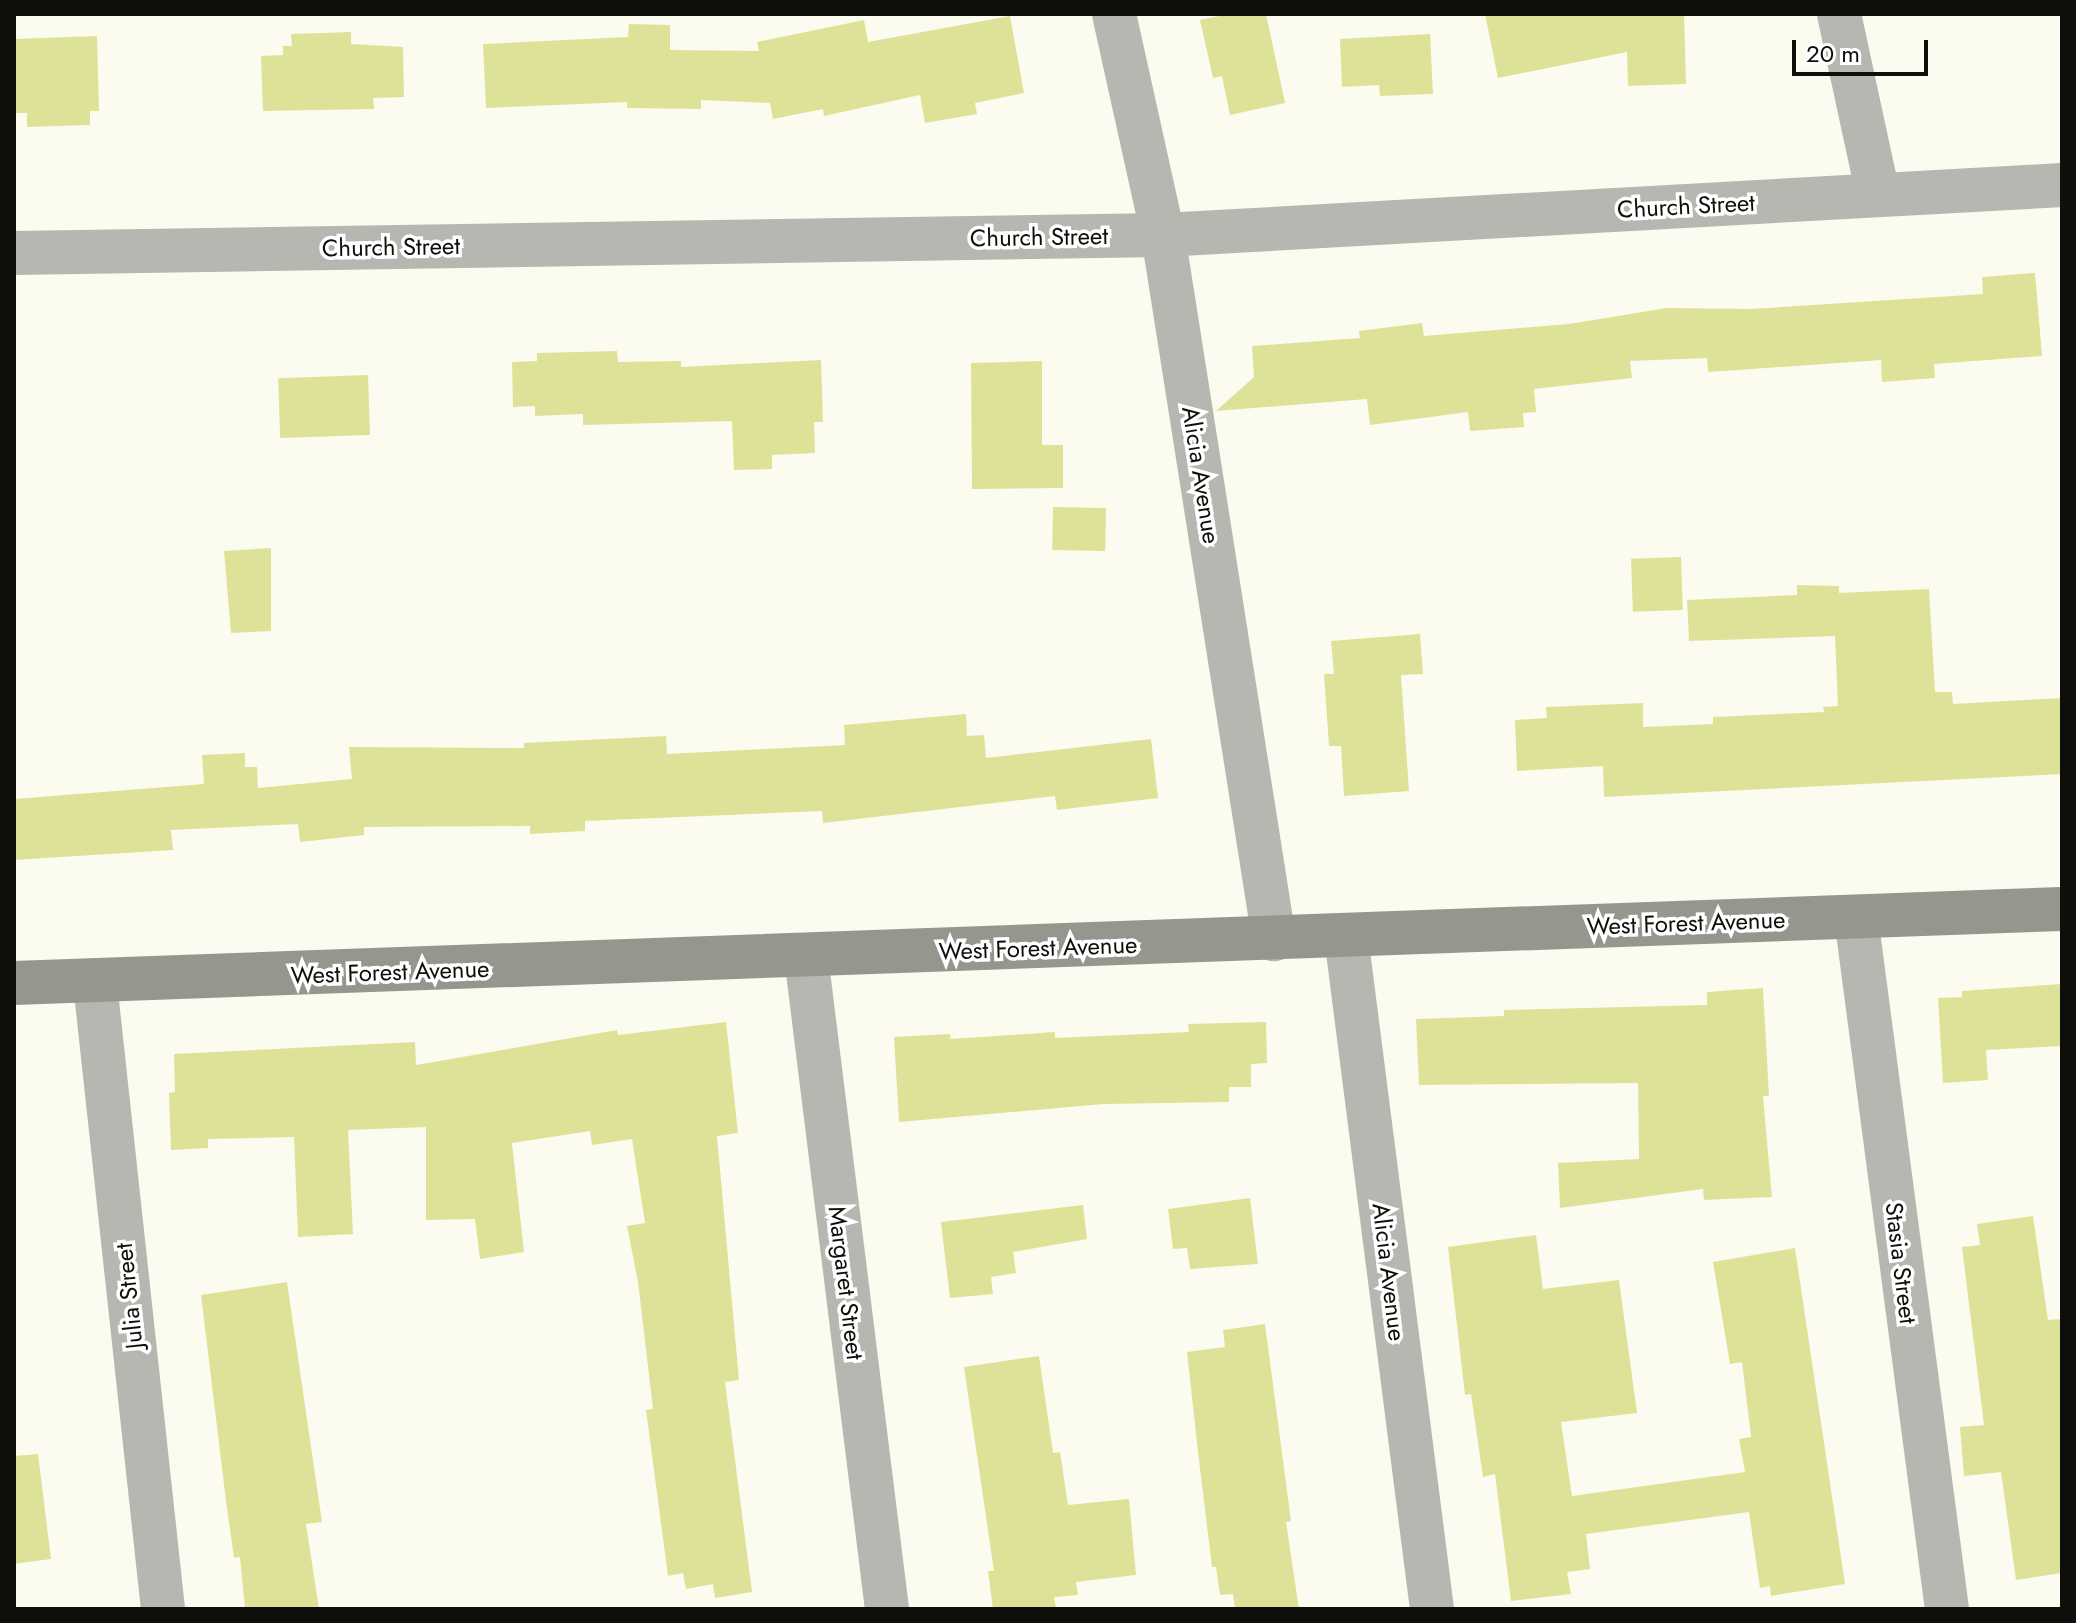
<!DOCTYPE html>
<style>
body{margin:0}
#map{position:relative;width:2076px;height:1623px;overflow:hidden;background:#fbfcef;font-family:Jost,sans-serif}
div>[style]{position:absolute}
.building>*{inset:0;background:#dee298;transform-origin:0 0}
.street>*{height:44px;margin:-22px;padding:0 22px;transform-origin:22px;border-radius:22px;background:#b6b7b1}
.secondary>*{height:44px;margin:-22px;padding:0 22px;transform-origin:22px;border-radius:22px;background:#95968e}
span{translate:-50% -50%;white-space:nowrap;text-align:center;line-height:1.15;-webkit-text-stroke:7px #fff;paint-order:stroke}
.street-label{font-size:24px;color:#0e0e0a}
.frame{position:absolute;inset:0;border:16px solid #0e0e0a;pointer-events:none}
.scale{position:absolute;left:1792px;top:40px;width:136px;height:36px;box-sizing:border-box;border:4px solid #0e0e0a;border-top:0;padding-left:10px;font-size:24px;line-height:28px;white-space:nowrap;color:#0e0e0a;-webkit-text-stroke:6px #fff;paint-order:stroke}
</style>
<div id="map">
<div class="building">
<i style="clip-path:polygon(1229px 14px,1266px 14px,1285px 103px,1230px 115px,1222px 76px,1213px 78px,1200px 20px)"></i>
<i style="clip-path:polygon(1485px 14px,1684px 14px,1686px 84px,1628px 86px,1627px 52px,1498px 78px)"></i>
<i style="clip-path:polygon(1010px 16px,1024px 93px,975px 103px,977px 114px,925px 123px,920px 95px,824px 116px,823px 109px,773px 119px,770px 103px,701px 100px,701px 109px,627px 108px,627px 102px,486px 108px,483px 44px,628px 37px,629px 24px,670px 25px,670px 50px,759px 51px,757px 42px,864px 20px,868px 42px)"></i>
<i style="clip-path:polygon(351px 32px,351px 44px,403px 47px,404px 97px,373px 98px,374px 109px,263px 111px,261px 56px,283px 55px,283px 46px,292px 46px,291px 34px)"></i>
<i style="clip-path:polygon(1430px 34px,1433px 94px,1380px 96px,1379px 85px,1342px 87px,1340px 39px)"></i>
<i style="clip-path:polygon(97px 36px,99px 111px,90px 111px,90px 125px,27px 127px,27px 113px,16px 113px,14px 39px)"></i>
<i style="clip-path:polygon(2035px 273px,2042px 356px,1934px 364px,1935px 378px,1882px 382px,1881px 360px,1708px 372px,1707px 358px,1630px 361px,1632px 378px,1534px 389px,1536px 412px,1523px 413px,1524px 427px,1470px 431px,1468px 412px,1370px 425px,1367px 399px,1216px 411px,1254px 377px,1252px 346px,1360px 338px,1359px 331px,1422px 323px,1424px 336px,1569px 324px,1667px 308px,1752px 309px,1983px 294px,1982px 277px)"></i>
<i style="clip-path:polygon(617px 351px,618px 362px,681px 361px,681px 367px,821px 360px,823px 422px,814px 422px,815px 453px,772px 455px,772px 469px,734px 470px,732px 421px,583px 425px,583px 414px,535px 416px,535px 406px,513px 407px,512px 362px,537px 361px,537px 353px)"></i>
<i style="clip-path:polygon(1042px 361px,1042px 445px,1063px 445px,1063px 488px,972px 489px,971px 363px)"></i>
<i style="left:368px;top:375px;width:60px;height:90px;rotate:88deg"></i>
<i style="left:1053px;top:507px;width:53px;height:43px;rotate:1deg"></i>
<i style="clip-path:polygon(271px 548px,271px 631px,231px 633px,224px 551px)"></i>
<i style="left:1681px;top:557px;width:53px;height:50px;rotate:88deg"></i>
<i style="clip-path:polygon(1797px 585px,1839px 586px,1839px 593px,1929px 589px,1935px 692px,1952px 692px,1953px 704px,2062px 698px,2062px 774px,1604px 797px,1603px 766px,1517px 771px,1515px 720px,1547px 718px,1546px 707px,1643px 703px,1643px 727px,1713px 724px,1713px 717px,1824px 712px,1823px 707px,1838px 706px,1835px 636px,1689px 641px,1687px 600px,1797px 595px)"></i>
<i style="clip-path:polygon(1420px 634px,1423px 674px,1401px 675px,1409px 791px,1344px 796px,1341px 746px,1329px 746px,1324px 674px,1334px 674px,1331px 641px)"></i>
<i style="clip-path:polygon(966px 714px,967px 736px,984px 735px,986px 758px,1151px 739px,1158px 798px,1057px 810px,1055px 796px,823px 823px,822px 811px,585px 821px,585px 831px,530px 834px,530px 826px,364px 827px,364px 835px,300px 842px,298px 824px,171px 830px,173px 850px,14px 860px,14px 799px,204px 784px,202px 755px,245px 753px,245px 767px,257px 767px,258px 788px,352px 779px,349px 747px,524px 748px,524px 743px,666px 736px,667px 754px,845px 745px,844px 725px)"></i>
<i style="clip-path:polygon(2062px 984px,2062px 1046px,1986px 1050px,1988px 1080px,1943px 1083px,1938px 998px,1962px 997px,1962px 991px)"></i>
<i style="clip-path:polygon(1763px 988px,1769px 1096px,1763px 1096px,1772px 1197px,1704px 1200px,1703px 1189px,1560px 1208px,1558px 1163px,1639px 1159px,1638px 1083px,1419px 1085px,1416px 1019px,1504px 1016px,1504px 1010px,1707px 1005px,1707px 992px)"></i>
<i style="clip-path:polygon(726px 1022px,738px 1133px,717px 1136px,739px 1380px,725px 1382px,752px 1592px,715px 1598px,713px 1584px,686px 1589px,683px 1573px,668px 1576px,646px 1410px,653px 1409px,638px 1282px,627px 1226px,645px 1223px,632px 1139px,592px 1145px,590px 1131px,512px 1143px,524px 1252px,480px 1259px,475px 1219px,426px 1220px,426px 1127px,348px 1130px,353px 1234px,298px 1237px,294px 1137px,208px 1139px,208px 1148px,171px 1150px,169px 1093px,175px 1092px,174px 1054px,415px 1042px,416px 1065px,617px 1030px,618px 1035px)"></i>
<i style="clip-path:polygon(1266px 1022px,1267px 1063px,1251px 1064px,1251px 1087px,1229px 1087px,1229px 1102px,1103px 1104px,899px 1122px,894px 1037px,950px 1034px,951px 1039px,1055px 1032px,1055px 1038px,1189px 1032px,1188px 1024px)"></i>
<i style="clip-path:polygon(1250px 1198px,1258px 1264px,1190px 1269px,1187px 1248px,1173px 1249px,1168px 1209px)"></i>
<i style="clip-path:polygon(1083px 1205px,1087px 1239px,1013px 1252px,1016px 1273px,991px 1277px,993px 1294px,950px 1298px,941px 1222px)"></i>
<i style="clip-path:polygon(2033px 1216px,2048px 1320px,2062px 1319px,2062px 1573px,2016px 1580px,2001px 1472px,1964px 1476px,1960px 1427px,1984px 1425px,1962px 1247px,1980px 1245px,1977px 1224px)"></i>
<i style="clip-path:polygon(1536px 1235px,1543px 1289px,1619px 1280px,1637px 1413px,1561px 1422px,1572px 1496px,1745px 1472px,1739px 1439px,1751px 1437px,1742px 1362px,1730px 1364px,1713px 1262px,1795px 1248px,1845px 1584px,1771px 1596px,1770px 1586px,1760px 1588px,1749px 1512px,1586px 1534px,1590px 1569px,1567px 1572px,1571px 1594px,1511px 1601px,1495px 1474px,1483px 1477px,1471px 1394px,1465px 1395px,1448px 1247px)"></i>
<i style="clip-path:polygon(287px 1282px,322px 1522px,306px 1524px,319px 1609px,245px 1609px,240px 1557px,234px 1558px,226px 1501px,201px 1295px)"></i>
<i style="clip-path:polygon(1265px 1324px,1291px 1521px,1286px 1522px,1299px 1609px,1235px 1609px,1233px 1594px,1220px 1595px,1216px 1567px,1212px 1567px,1198px 1452px,1187px 1352px,1225px 1347px,1223px 1330px)"></i>
<i style="clip-path:polygon(1039px 1356px,1053px 1453px,1060px 1452px,1068px 1505px,1129px 1499px,1136px 1575px,1076px 1582px,1078px 1595px,1054px 1597px,1056px 1609px,993px 1609px,988px 1571px,994px 1571px,964px 1367px)"></i>
<i style="clip-path:polygon(38px 1454px,51px 1559px,14px 1564px,14px 1456px)"></i>
</div>
<div class="street">
<i style="left:1114px;top:14px;width:226px;rotate:77.5deg"></i>
<i style="left:1163px;top:235px;width:713px;rotate:81.04deg"></i>
<i style="left:1839px;top:14px;width:185px;rotate:77.8deg"></i>
<i style="left:14px;top:253px;width:1149px;rotate:-0.9deg"></i>
<i style="left:1163px;top:235px;width:900px;rotate:-3.18deg"></i>
<i style="left:1856px;top:917px;width:698px;rotate:82.51deg"></i>
<i style="left:1346px;top:936px;width:678px;rotate:82.72deg"></i>
<i style="left:806px;top:956px;width:658px;rotate:82.93deg"></i>
<i style="left:95px;top:983px;width:630px;rotate:83.8deg"></i>
</div>
<div class="secondary">
<i style="left:14px;top:983px;width:2049px;rotate:-2.07deg"></i>
</div>
<div class="street-label">
<span style="left:1686px;top:206px;rotate:-3deg">Church Street</span>
<span style="left:1039px;top:237px;rotate:-1deg">Church Street</span>
<span style="left:391px;top:247px;rotate:-1deg">Church Street</span>
<span style="left:1201px;top:475px;rotate:81deg">Alicia Avenue</span>
<span style="left:1686px;top:923px;rotate:-2deg">West Forest Avenue</span>
<span style="left:1038px;top:948px;rotate:-2deg">West Forest Avenue</span>
<span style="left:390px;top:972px;rotate:-2deg">West Forest Avenue</span>
<span style="left:1901px;top:1263px;rotate:83deg">Stasia Street</span>
<span style="left:1389px;top:1272px;rotate:83deg">Alicia Avenue</span>
<span style="left:846px;top:1283px;rotate:83deg">Margaret Street</span>
<span style="left:129px;top:1296px;rotate:-96deg">Julia Street</span>
</div>
<div class="frame"></div>
<div class="scale">20 m</div>
</div>
